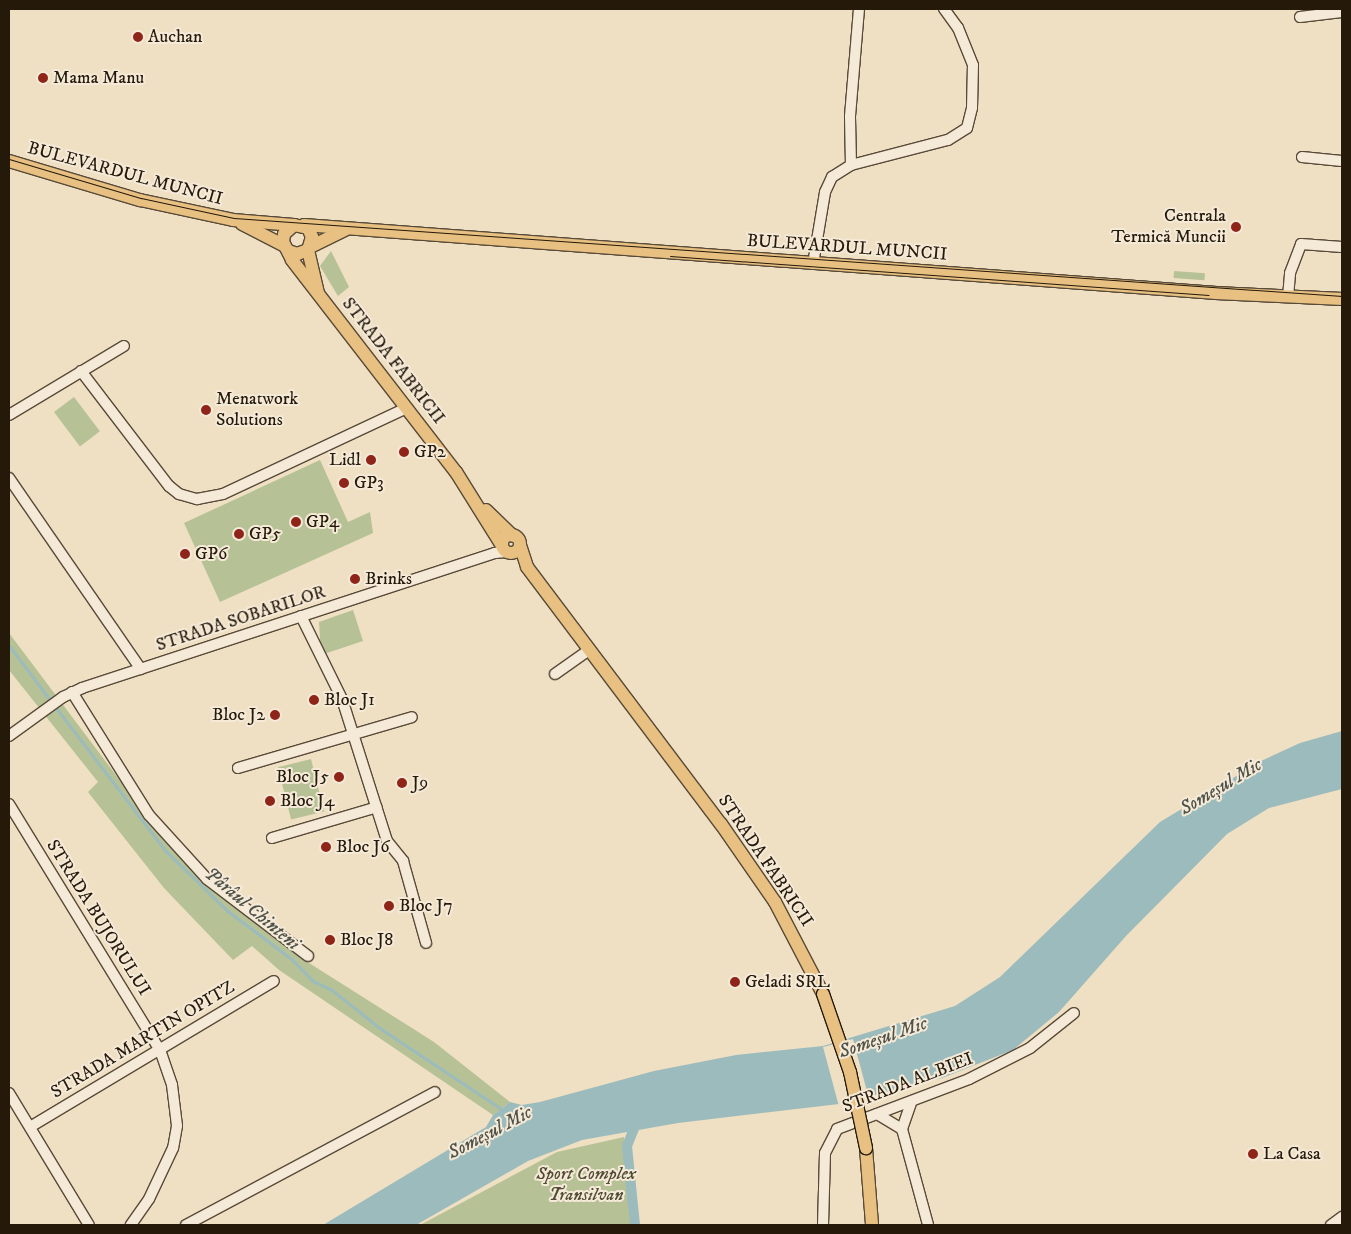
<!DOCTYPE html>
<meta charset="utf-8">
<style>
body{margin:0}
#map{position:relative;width:1351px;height:1234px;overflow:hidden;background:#efdfc3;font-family:"IM FELL DW Pica",serif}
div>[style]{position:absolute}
.green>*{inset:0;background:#b6c296;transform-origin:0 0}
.water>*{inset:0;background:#9cbbbc}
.pier>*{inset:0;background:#efdfc3;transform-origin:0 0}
.stream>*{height:2.5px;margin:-1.25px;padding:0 1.25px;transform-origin:1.25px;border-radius:1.25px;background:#9cbbbc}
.canal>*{height:10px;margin:-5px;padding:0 5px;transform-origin:5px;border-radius:5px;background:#9cbbbc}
.roads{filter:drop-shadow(1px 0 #584a38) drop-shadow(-1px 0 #584a38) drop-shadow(0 1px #584a38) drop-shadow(0 -1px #584a38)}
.minor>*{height:10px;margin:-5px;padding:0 5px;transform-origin:5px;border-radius:5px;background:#f5ead8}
.major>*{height:12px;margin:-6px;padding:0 6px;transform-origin:6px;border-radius:6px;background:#e8c082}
.major>.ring{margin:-6px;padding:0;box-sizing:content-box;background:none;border:12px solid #e8c082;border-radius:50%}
.tram>*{height:1px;margin:-0.5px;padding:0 0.5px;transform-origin:0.5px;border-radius:0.5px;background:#25190a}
.bridges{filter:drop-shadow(1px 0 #25190a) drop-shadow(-1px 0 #25190a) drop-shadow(0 1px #25190a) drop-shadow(0 -1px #25190a)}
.major-bridge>*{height:12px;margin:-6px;padding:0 6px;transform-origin:6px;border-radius:6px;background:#e8c082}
.dots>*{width:14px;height:14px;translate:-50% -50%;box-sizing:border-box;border:2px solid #f5ead8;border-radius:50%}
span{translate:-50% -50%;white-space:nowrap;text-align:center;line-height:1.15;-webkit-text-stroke:4px #f5ead8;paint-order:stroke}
.poi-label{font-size:18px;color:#25190a}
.left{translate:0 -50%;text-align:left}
.right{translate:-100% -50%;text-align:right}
.street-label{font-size:18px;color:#25190a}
.park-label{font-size:18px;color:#504c34;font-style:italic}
.water-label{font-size:19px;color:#4f5248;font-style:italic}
.frame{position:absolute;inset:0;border:10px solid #25190a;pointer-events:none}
</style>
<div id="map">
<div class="green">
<i style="clip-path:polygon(331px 251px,349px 287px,338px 296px,320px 266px)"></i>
<i style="left:1174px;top:271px;width:31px;height:7px;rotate:4deg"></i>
<i style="left:74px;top:397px;width:43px;height:25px;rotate:53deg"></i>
<i style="clip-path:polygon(320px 460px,348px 522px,370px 512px,373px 533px,220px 602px,184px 523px)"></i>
<i style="clip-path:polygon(353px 610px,363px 641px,321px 655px,319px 622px)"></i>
<i style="clip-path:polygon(9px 633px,170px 847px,208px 886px,298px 956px,434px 1042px,510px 1102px,493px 1115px,279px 970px,252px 946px,233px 960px,164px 888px,88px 792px,98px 782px,9px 670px)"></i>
<i style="left:311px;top:759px;width:54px;height:34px;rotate:76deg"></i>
<i style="clip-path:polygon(624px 1137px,631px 1225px,420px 1225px,557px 1152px)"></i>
</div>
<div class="water">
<i style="clip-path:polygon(1342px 731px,1342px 789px,1269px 808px,1227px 834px,1126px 936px,1059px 1012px,1013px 1050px,942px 1078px,839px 1104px,678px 1123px,582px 1140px,528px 1161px,416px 1225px,323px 1225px,486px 1127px,493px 1115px,510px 1102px,522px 1105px,540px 1102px,654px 1071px,736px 1055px,823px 1046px,955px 1006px,1000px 977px,1160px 822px,1261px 761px,1300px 743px)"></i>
</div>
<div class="pier">
<i style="left:853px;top:1039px;width:60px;height:31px;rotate:75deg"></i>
</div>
<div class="stream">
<i style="left:9px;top:645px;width:71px;rotate:53deg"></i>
<i style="left:55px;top:706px;width:183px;rotate:52.6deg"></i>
<i style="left:166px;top:851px;width:86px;rotate:44.1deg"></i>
<i style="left:228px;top:911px;width:81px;rotate:37deg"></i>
<i style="left:293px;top:960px;width:29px;rotate:46deg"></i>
<i style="left:313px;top:981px;width:21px;rotate:25deg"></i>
<i style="left:332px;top:990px;width:61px;rotate:38.4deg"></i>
<i style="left:380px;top:1028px;width:148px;rotate:33.7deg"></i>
</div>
<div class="canal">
<i style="left:635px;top:1225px;width:79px;rotate:-95.8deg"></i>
<i style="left:627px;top:1146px;width:29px;rotate:-68deg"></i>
</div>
<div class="roads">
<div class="minor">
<i style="left:1300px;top:17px;width:42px;rotate:-6.8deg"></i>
<i style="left:1302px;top:157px;width:40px;rotate:5.7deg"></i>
<i style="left:851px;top:165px;width:49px;rotate:-91.2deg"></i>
<i style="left:850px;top:116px;width:107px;rotate:-85.2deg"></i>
<i style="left:813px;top:264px;width:73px;rotate:-80.5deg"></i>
<i style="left:825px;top:192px;width:17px;rotate:-65deg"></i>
<i style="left:832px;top:177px;width:22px;rotate:-32deg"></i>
<i style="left:851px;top:165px;width:100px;rotate:-14.5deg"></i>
<i style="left:948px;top:140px;width:22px;rotate:-32deg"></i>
<i style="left:967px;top:128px;width:21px;rotate:-76deg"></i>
<i style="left:972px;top:108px;width:43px;rotate:-88.7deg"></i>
<i style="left:973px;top:65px;width:40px;rotate:-112deg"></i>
<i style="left:958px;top:28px;width:24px;rotate:-126deg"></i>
<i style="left:1288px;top:297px;width:24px;rotate:-85deg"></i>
<i style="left:1290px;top:273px;width:31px;rotate:-69deg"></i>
<i style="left:1301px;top:244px;width:41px;rotate:4.2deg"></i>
<i style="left:81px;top:371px;width:145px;rotate:52.6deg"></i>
<i style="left:169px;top:486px;width:13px;rotate:39deg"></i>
<i style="left:179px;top:494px;width:19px;rotate:16deg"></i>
<i style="left:197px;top:499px;width:26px;rotate:-11deg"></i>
<i style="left:223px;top:494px;width:203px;rotate:-25.1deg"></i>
<i style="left:9px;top:415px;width:134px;rotate:-31deg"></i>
<i style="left:9px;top:478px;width:232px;rotate:55.4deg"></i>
<i style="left:301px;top:616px;width:93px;rotate:63.7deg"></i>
<i style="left:342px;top:699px;width:149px;rotate:72.4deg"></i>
<i style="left:387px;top:841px;width:26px;rotate:51deg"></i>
<i style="left:403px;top:861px;width:85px;rotate:74.3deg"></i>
<i style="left:555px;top:674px;width:42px;rotate:-35.2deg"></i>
<i style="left:72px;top:692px;width:145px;rotate:58deg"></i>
<i style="left:149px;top:815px;width:86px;rotate:47.8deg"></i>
<i style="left:207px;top:879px;width:127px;rotate:37.3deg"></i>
<i style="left:9px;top:736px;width:67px;rotate:-35.8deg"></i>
<i style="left:63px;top:697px;width:21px;rotate:-25deg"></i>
<i style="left:82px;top:688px;width:435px;rotate:-18.1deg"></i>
<i style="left:495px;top:553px;width:11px;rotate:-5deg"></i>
<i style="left:238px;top:768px;width:181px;rotate:-16.3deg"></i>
<i style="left:9px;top:804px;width:289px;rotate:58.5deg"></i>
<i style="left:160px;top:1050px;width:37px;rotate:71deg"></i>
<i style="left:172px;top:1085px;width:41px;rotate:83deg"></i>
<i style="left:177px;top:1126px;width:22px;rotate:100deg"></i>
<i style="left:173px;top:1148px;width:56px;rotate:115.2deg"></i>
<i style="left:149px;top:1199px;width:32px;rotate:125deg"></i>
<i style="left:272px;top:838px;width:109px;rotate:-16.4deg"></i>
<i style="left:9px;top:1093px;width:154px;rotate:58.8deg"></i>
<i style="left:911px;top:1103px;width:28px;rotate:109deg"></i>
<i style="left:902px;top:1129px;width:99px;rotate:74.8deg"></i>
<i style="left:877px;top:1114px;width:29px;rotate:31deg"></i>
<i style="left:30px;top:1127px;width:284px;rotate:-30.9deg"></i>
<i style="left:186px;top:1225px;width:282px;rotate:-28.1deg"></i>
<i style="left:823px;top:1225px;width:72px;rotate:-88.4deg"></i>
<i style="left:825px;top:1153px;width:27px;rotate:-63deg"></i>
<i style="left:837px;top:1129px;width:141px;rotate:-20.7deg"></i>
<i style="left:969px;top:1079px;width:68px;rotate:-26.9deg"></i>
<i style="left:1030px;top:1048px;width:56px;rotate:-38.5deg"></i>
<i style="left:1331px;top:1225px;width:14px;rotate:-36deg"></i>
</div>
<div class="major">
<i style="left:9px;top:161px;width:137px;rotate:16.6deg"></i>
<i style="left:140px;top:200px;width:95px;rotate:12.1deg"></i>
<i style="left:233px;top:220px;width:61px;rotate:4.7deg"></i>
<i style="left:242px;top:224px;width:48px;rotate:27.1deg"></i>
<i style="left:304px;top:225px;width:915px;rotate:4.26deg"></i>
<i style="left:1216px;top:293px;width:126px;rotate:2.7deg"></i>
<i style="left:310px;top:247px;width:39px;rotate:-26deg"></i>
<i style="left:308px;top:250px;width:44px;rotate:76.9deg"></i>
<i style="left:289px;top:251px;width:9px;rotate:21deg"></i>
<i style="left:297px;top:254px;width:12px;rotate:-20deg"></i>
<i style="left:308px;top:250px;width:14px;rotate:-73deg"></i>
<i style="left:312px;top:237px;width:10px;rotate:-114deg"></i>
<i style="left:308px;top:228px;width:14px;rotate:-168deg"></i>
<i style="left:294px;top:225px;width:13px;rotate:138deg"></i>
<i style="left:284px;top:234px;width:8px;rotate:97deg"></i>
<i style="left:283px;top:242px;width:20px;rotate:63deg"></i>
<i style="left:292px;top:260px;width:268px;rotate:52.3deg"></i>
<i style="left:456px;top:472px;width:85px;rotate:58deg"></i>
<i style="left:486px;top:510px;width:37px;rotate:44deg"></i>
<i class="ring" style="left:502px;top:535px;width:6px;height:6px"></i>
<i style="left:520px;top:545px;width:23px;rotate:72deg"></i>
<i style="left:527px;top:567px;width:322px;rotate:53deg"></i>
<i style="left:721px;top:824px;width:95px;rotate:55.3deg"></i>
<i style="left:775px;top:902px;width:104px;rotate:62.4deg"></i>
<i style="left:866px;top:1148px;width:77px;rotate:85.5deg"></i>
</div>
</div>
<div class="tram">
<i style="left:9px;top:159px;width:138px;rotate:16.5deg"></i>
<i style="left:141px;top:198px;width:95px;rotate:12.1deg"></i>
<i style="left:234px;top:218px;width:1111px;rotate:4.03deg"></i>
<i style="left:670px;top:256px;width:540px;rotate:4.14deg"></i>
</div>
<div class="bridges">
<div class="major-bridge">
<i style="left:823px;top:994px;width:83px;rotate:70.9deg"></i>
<i style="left:850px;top:1072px;width:78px;rotate:78.1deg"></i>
</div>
</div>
<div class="dots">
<i style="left:138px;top:37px;background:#8f2418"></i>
<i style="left:43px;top:78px;background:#8f2418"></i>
<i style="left:1236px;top:227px;background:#8f2418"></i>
<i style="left:206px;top:410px;background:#8f2418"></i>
<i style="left:404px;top:452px;background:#8f2418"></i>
<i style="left:371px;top:460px;background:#8f2418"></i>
<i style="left:344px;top:483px;background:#8f2418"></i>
<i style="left:296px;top:522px;background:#8f2418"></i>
<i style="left:239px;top:534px;background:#8f2418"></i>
<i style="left:185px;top:554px;background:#8f2418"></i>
<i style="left:355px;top:579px;background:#8f2418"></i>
<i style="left:314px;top:700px;background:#8f2418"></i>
<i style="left:275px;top:715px;background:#8f2418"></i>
<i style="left:339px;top:777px;background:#8f2418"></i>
<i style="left:402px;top:783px;background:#8f2418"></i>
<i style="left:270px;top:801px;background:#8f2418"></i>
<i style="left:326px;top:847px;background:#8f2418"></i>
<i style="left:389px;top:906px;background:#8f2418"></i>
<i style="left:330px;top:940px;background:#8f2418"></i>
<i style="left:735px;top:982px;background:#8f2418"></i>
<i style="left:1253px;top:1154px;background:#8f2418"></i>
</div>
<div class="poi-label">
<span class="left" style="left:148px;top:37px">Auchan</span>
<span class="left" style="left:53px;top:78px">Mama Manu</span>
<span class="right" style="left:1226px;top:227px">Centrala<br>Termică Muncii</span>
<span class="left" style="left:216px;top:410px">Menatwork<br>Solutions</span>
<span class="left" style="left:414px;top:452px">GP2</span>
<span class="right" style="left:361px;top:460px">Lidl</span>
<span class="left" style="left:354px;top:483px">GP3</span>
<span class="left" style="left:306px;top:522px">GP4</span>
<span class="left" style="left:249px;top:534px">GP5</span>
<span class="left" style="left:195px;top:554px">GP6</span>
<span class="left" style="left:365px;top:579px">Brinks</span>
<span class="left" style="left:324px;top:700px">Bloc J1</span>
<span class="right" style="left:265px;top:715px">Bloc J2</span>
<span class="right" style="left:329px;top:777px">Bloc J5</span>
<span class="left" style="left:412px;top:783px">J9</span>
<span class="left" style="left:280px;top:801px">Bloc J4</span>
<span class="left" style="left:336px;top:847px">Bloc J6</span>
<span class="left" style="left:399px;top:906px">Bloc J7</span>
<span class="left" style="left:340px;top:940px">Bloc J8</span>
<span class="left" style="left:745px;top:982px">Geladi SRL</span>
<span class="left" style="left:1263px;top:1154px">La Casa</span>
</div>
<div class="street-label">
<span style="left:125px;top:174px;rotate:15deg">BULEVARDUL MUNCII</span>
<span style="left:847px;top:248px;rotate:4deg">BULEVARDUL MUNCII</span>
<span style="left:393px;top:361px;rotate:52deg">STRADA FABRICII</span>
<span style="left:241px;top:619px;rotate:-18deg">STRADA SOBARILOR</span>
<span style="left:765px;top:861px;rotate:56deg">STRADA FABRICII</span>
<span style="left:98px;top:918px;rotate:58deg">STRADA BUJORULUI</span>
<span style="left:143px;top:1040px;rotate:-31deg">STRADA MARTIN OPITZ</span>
<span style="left:908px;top:1083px;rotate:-21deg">STRADA ALBIEI</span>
</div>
<div class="park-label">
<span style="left:586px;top:1185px">Sport Complex<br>Transilvan</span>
</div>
<div class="water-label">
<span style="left:1221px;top:787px;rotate:-31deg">Someșul Mic</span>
<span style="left:252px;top:909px;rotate:40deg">Pârâul Chinteni</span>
<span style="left:883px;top:1038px;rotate:-19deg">Someșul Mic</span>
<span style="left:490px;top:1133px;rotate:-28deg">Someșul Mic</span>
</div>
<div class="frame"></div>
</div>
